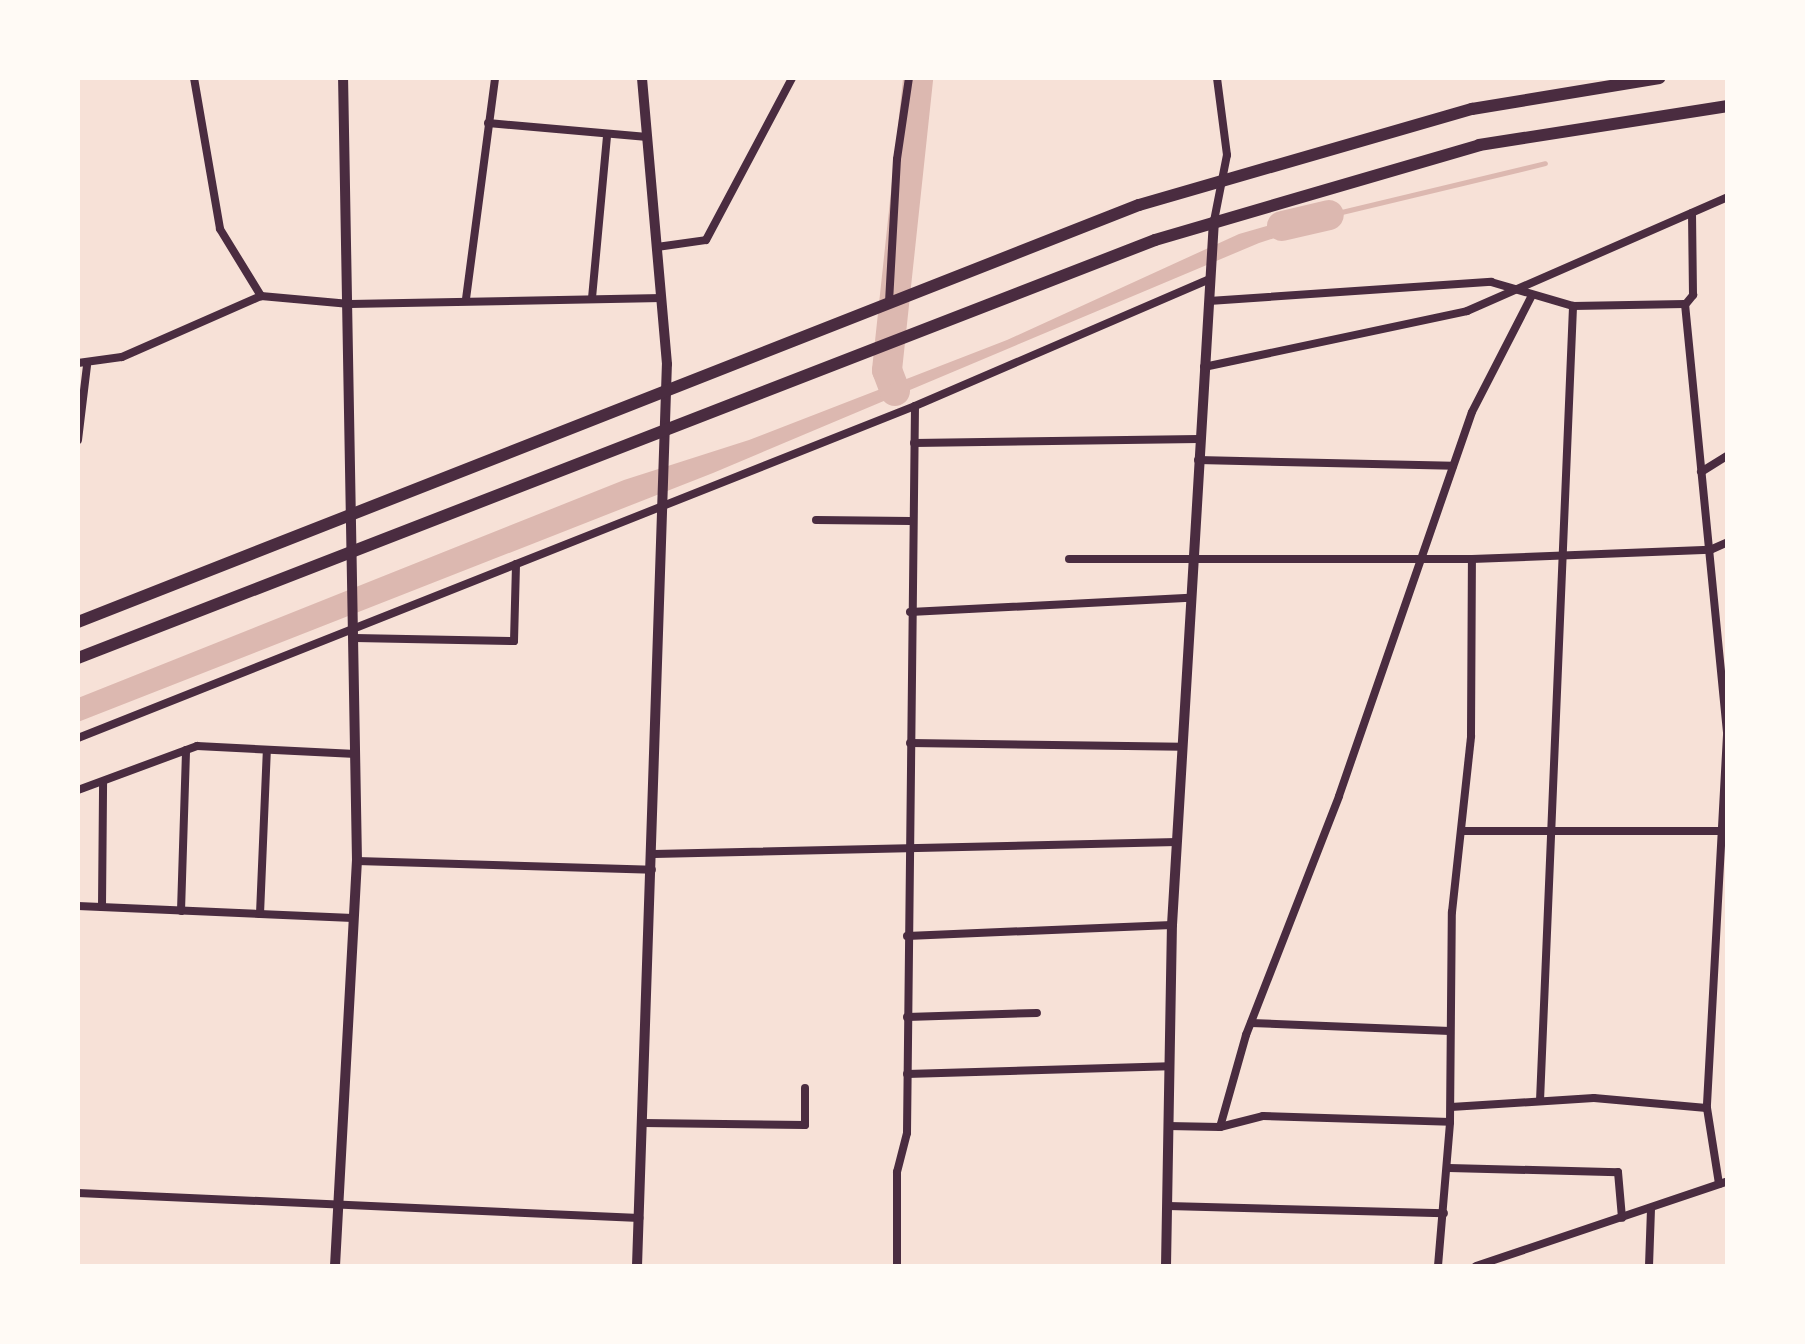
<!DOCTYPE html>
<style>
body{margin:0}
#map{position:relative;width:1805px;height:1344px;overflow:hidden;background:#f7e1d7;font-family:"Alegreya Sans",sans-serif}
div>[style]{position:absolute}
.water>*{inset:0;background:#dcb8b0}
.stream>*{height:5px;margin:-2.5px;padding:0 2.5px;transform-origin:2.5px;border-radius:2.5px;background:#dcb8b0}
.river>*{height:30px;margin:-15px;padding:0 15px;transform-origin:15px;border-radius:15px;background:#dcb8b0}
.minor>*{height:8px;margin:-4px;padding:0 4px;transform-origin:4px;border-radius:4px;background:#4a2c40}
.tertiary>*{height:10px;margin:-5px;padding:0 5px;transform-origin:5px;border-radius:5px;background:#4a2c40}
.trunk>*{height:12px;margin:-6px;padding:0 6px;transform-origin:6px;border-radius:6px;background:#4a2c40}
span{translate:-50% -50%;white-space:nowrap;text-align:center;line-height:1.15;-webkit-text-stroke:10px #fffaf5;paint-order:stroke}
.frame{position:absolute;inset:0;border:80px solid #fffaf5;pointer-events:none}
</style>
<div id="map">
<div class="water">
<i style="clip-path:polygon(1315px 212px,1325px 222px,1259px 243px,713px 473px,78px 722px,78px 698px,624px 480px,749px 440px,1007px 340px,1239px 234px)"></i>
</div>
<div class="stream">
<i style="left:1329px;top:215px;width:222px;rotate:-13.5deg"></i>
</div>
<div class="river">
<i style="left:1282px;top:226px;width:48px;rotate:-13.2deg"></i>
<i style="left:895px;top:391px;width:22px;rotate:-111deg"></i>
<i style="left:887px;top:370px;width:294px;rotate:-83.9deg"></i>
</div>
<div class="minor">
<i style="left:194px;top:78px;width:153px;rotate:80.2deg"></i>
<i style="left:220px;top:229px;width:79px;rotate:58.5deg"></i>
<i style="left:488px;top:123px;width:160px;rotate:5deg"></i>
<i style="left:1214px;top:221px;width:67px;rotate:-78.9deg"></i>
<i style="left:1227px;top:155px;width:78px;rotate:-97.4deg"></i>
<i style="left:657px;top:247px;width:49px;rotate:-8.1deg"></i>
<i style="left:706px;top:240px;width:183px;rotate:-62deg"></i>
<i style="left:592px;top:298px;width:164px;rotate:-84.7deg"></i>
<i style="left:466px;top:299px;width:223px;rotate:-82.5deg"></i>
<i style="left:1209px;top:301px;width:283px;rotate:-3.9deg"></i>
<i style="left:1491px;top:282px;width:85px;rotate:16.3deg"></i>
<i style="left:1573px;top:306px;width:112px;rotate:-1deg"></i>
<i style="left:1685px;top:304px;width:433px;rotate:84.4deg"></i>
<i style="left:1727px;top:735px;width:374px;rotate:93.1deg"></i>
<i style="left:1707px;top:1108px;width:77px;rotate:81deg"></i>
<i style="left:889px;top:302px;width:143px;rotate:-86.8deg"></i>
<i style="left:897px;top:159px;width:82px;rotate:-81.6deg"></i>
<i style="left:1685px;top:305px;width:13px;rotate:-51deg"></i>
<i style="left:1693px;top:295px;width:82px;rotate:-90.7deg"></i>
<i style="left:78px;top:363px;width:44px;rotate:-7.8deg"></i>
<i style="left:122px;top:357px;width:152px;rotate:-23.7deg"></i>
<i style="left:261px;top:296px;width:89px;rotate:5.1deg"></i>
<i style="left:350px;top:304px;width:312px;rotate:-1.1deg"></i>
<i style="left:1204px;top:367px;width:269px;rotate:-12deg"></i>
<i style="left:1467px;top:311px;width:285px;rotate:-23.6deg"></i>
<i style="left:78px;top:440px;width:75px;rotate:-83.1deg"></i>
<i style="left:914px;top:443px;width:285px;rotate:-0.8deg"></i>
<i style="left:1198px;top:460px;width:255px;rotate:1.3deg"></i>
<i style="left:1701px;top:472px;width:32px;rotate:-32deg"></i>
<i style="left:816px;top:520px;width:95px;rotate:0.6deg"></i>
<i style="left:1069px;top:559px;width:403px"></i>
<i style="left:1472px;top:559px;width:238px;rotate:-2.2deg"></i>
<i style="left:1710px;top:550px;width:20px;rotate:-24deg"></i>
<i style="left:910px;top:612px;width:280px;rotate:-2.9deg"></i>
<i style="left:355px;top:638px;width:159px;rotate:1.1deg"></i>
<i style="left:514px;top:641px;width:77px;rotate:-88.5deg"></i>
<i style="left:78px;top:738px;width:900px;rotate:-21.64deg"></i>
<i style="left:915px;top:406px;width:321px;rotate:-23.3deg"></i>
<i style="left:910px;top:743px;width:272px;rotate:0.8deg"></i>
<i style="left:78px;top:790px;width:127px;rotate:-20.3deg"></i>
<i style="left:197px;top:746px;width:159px;rotate:2.9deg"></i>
<i style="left:1464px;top:831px;width:264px"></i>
<i style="left:654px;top:854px;width:523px;rotate:-1.31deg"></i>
<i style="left:357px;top:861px;width:295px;rotate:1.7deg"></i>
<i style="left:78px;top:906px;width:275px;rotate:2.5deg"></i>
<i style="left:102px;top:907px;width:124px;rotate:-89.5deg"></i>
<i style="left:181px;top:911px;width:161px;rotate:-88.2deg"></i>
<i style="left:260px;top:914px;width:164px;rotate:-87.6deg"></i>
<i style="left:907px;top:936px;width:265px;rotate:-2.4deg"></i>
<i style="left:907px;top:1017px;width:130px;rotate:-1.8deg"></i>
<i style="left:1251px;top:1023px;width:199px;rotate:2.3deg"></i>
<i style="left:907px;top:1074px;width:262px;rotate:-1.7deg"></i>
<i style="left:1540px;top:1101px;width:796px;rotate:-87.62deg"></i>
<i style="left:1451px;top:1107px;width:143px;rotate:-3.6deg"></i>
<i style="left:1594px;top:1098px;width:113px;rotate:5.1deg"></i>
<i style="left:643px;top:1123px;width:162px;rotate:0.7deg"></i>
<i style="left:805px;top:1125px;width:37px;rotate:-90deg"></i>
<i style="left:1168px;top:1126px;width:52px;rotate:1.1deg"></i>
<i style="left:1220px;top:1127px;width:44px;rotate:-14.3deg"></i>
<i style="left:1263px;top:1116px;width:187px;rotate:1.8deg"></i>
<i style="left:1220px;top:1127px;width:96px;rotate:-74.2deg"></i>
<i style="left:1246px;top:1035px;width:256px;rotate:-68.7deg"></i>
<i style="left:1339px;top:796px;width:406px;rotate:-70.9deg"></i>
<i style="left:1472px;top:412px;width:129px;rotate:-62.8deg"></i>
<i style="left:1449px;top:1168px;width:169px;rotate:1.4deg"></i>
<i style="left:1618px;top:1172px;width:46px;rotate:85deg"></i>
<i style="left:78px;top:1193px;width:562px;rotate:2.55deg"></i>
<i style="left:1168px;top:1206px;width:276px;rotate:1.5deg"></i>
<i style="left:897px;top:1266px;width:94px;rotate:-90deg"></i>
<i style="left:897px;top:1172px;width:40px;rotate:-75.6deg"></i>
<i style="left:907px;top:1133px;width:727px;rotate:-89.37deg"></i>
<i style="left:1438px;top:1266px;width:144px;rotate:-85.2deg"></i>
<i style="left:1450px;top:1122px;width:210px;rotate:-89.5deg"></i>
<i style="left:1452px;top:912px;width:177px;rotate:-83.8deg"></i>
<i style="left:1471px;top:736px;width:177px;rotate:-89.7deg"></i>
<i style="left:1476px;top:1266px;width:266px;rotate:-18.6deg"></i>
<i style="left:1649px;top:1266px;width:58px;rotate:-88deg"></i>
</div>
<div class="tertiary">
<i style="left:335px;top:1266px;width:406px;rotate:-86.9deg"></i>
<i style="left:357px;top:861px;width:783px;rotate:-91.02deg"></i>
<i style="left:637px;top:1266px;width:902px;rotate:-88.1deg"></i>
<i style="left:667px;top:364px;width:287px;rotate:-95deg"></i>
<i style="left:1166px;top:1266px;width:341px;rotate:-89deg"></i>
<i style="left:1172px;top:925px;width:705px;rotate:-86.59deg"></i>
</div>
<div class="trunk">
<i style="left:78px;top:622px;width:1140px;rotate:-21.46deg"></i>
<i style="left:1139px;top:205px;width:347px;rotate:-16.1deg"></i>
<i style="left:1472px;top:109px;width:190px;rotate:-9.4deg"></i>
<i style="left:78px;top:658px;width:1155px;rotate:-21.21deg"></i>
<i style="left:1155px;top:240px;width:338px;rotate:-16.3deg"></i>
<i style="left:1479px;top:145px;width:252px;rotate:-8.9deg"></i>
</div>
<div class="frame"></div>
</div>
